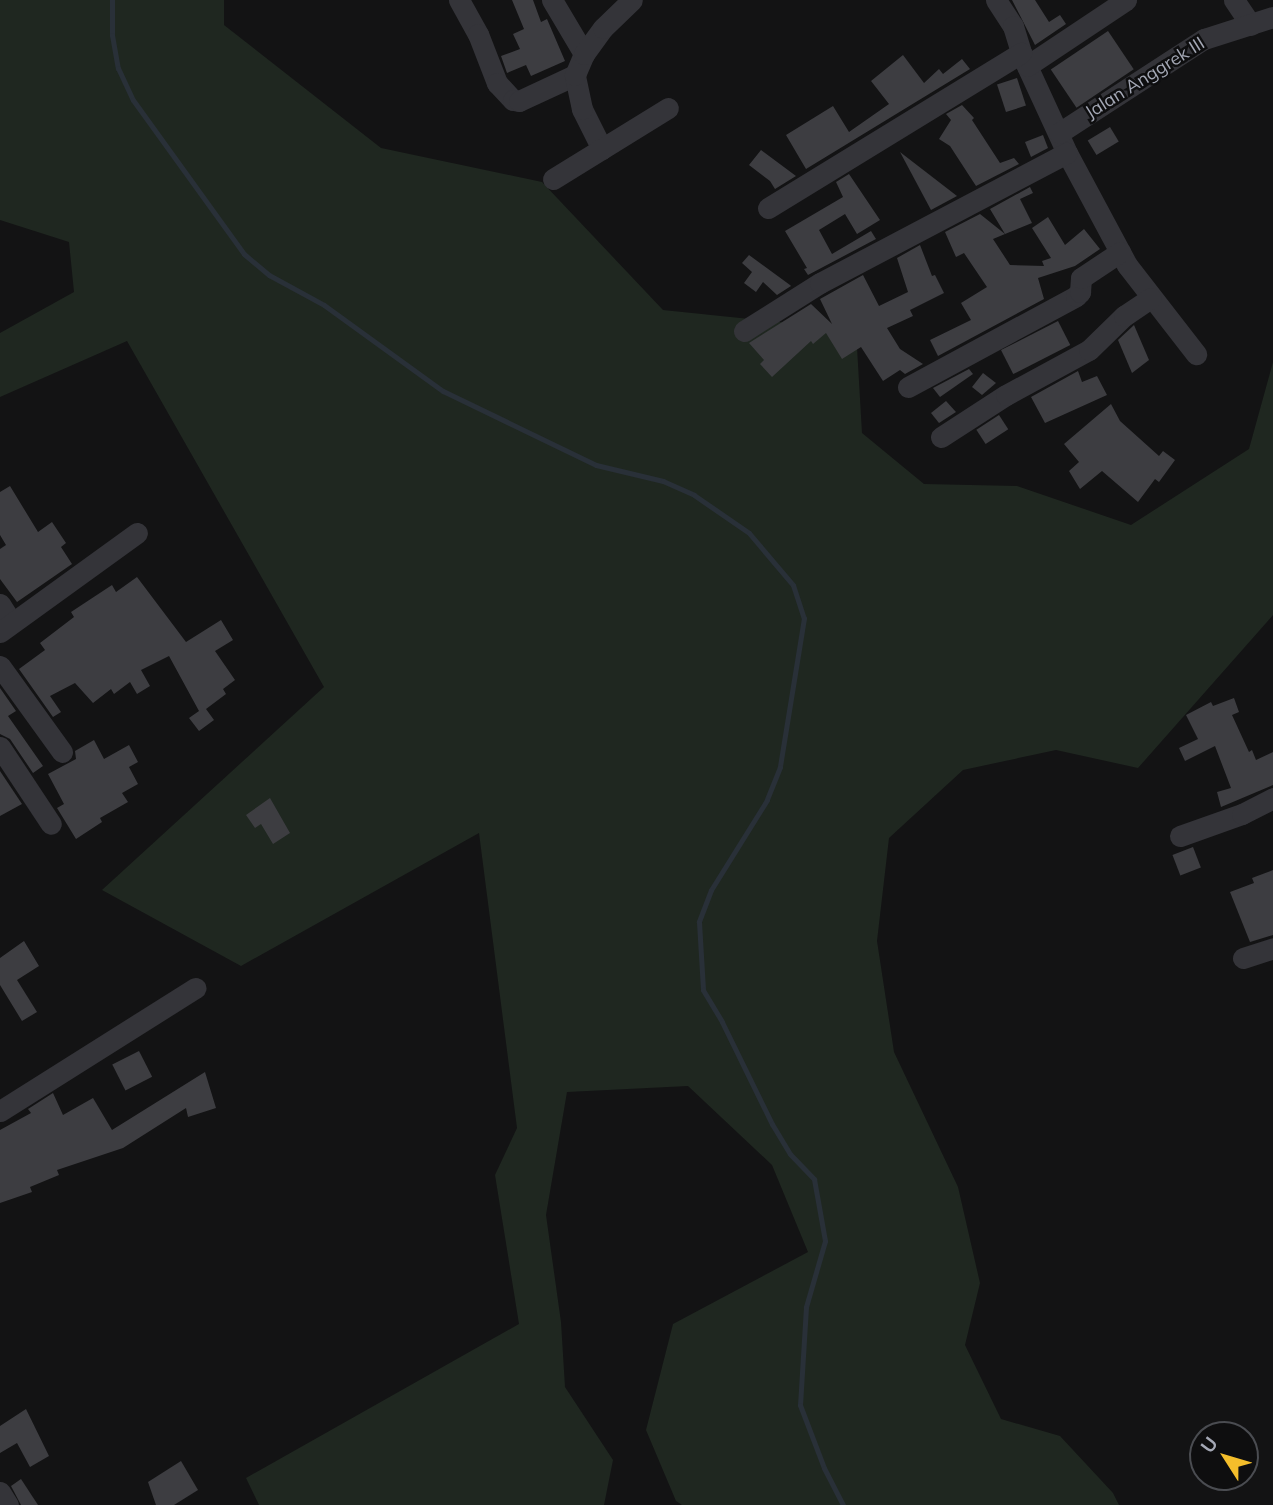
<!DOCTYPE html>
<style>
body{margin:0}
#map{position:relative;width:1273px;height:1505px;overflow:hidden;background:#131314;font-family:Mulish,sans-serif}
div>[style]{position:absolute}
.green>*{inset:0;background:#1f2720}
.stream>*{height:5px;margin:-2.5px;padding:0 2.5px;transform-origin:2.5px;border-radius:2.5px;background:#293038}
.building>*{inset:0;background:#3d3d41;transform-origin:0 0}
.minor>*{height:21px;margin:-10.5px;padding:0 10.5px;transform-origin:10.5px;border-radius:10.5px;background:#343439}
span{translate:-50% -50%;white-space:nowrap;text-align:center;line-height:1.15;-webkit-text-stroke:5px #0e0e0f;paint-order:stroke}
.street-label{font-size:18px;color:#a4a8b5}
.north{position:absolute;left:1189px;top:1421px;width:70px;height:70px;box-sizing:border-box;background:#0e0e0f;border:2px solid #4a4c51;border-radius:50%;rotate:307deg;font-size:19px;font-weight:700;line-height:28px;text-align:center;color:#a4a8b5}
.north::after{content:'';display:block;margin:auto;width:24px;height:32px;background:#f4be2b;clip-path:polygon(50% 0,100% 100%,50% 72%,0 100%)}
</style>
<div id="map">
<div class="green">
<i style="clip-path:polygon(0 0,224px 0,224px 25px,381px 148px,542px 182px,663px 310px,856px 330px,862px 433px,924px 484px,1017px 486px,1131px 525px,1249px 449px,1273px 362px,1273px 615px,1138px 768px,1056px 750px,963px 770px,889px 838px,877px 941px,894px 1052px,958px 1187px,980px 1283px,965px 1345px,1001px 1419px,1060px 1436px,1113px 1493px,1119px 1505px,682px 1505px,676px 1501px,646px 1430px,673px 1324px,808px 1252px,772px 1165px,688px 1086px,567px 1092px,546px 1215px,561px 1322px,565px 1387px,613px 1460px,604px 1505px,259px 1505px,246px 1478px,519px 1324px,495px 1175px,517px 1128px,479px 833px,241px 966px,102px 890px,324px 687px,127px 341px,0 397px,0 333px,74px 292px,69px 242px,0 220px)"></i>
</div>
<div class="stream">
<i style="left:112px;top:0;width:35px;rotate:90deg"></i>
<i style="left:112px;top:35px;width:34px;rotate:80deg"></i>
<i style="left:118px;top:68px;width:35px;rotate:65deg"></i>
<i style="left:133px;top:100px;width:190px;rotate:54.2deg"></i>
<i style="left:244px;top:254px;width:33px;rotate:40deg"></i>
<i style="left:269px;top:275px;width:63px;rotate:28.6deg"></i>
<i style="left:324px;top:305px;width:147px;rotate:35.9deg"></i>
<i style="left:443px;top:391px;width:170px;rotate:25.8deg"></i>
<i style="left:596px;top:465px;width:69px;rotate:13.4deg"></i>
<i style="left:663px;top:481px;width:34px;rotate:24deg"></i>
<i style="left:694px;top:495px;width:67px;rotate:34.6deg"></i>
<i style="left:749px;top:533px;width:68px;rotate:49.8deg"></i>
<i style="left:793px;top:585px;width:35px;rotate:72deg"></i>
<i style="left:804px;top:618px;width:151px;rotate:99.2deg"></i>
<i style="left:780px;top:767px;width:35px;rotate:112deg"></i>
<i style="left:767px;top:800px;width:106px;rotate:121.9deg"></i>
<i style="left:711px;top:890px;width:34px;rotate:111deg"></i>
<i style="left:699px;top:922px;width:68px;rotate:86.6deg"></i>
<i style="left:703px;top:990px;width:37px;rotate:59deg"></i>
<i style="left:722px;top:1022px;width:114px;rotate:63.9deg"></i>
<i style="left:772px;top:1124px;width:35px;rotate:59deg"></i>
<i style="left:790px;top:1154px;width:35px;rotate:46deg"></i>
<i style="left:814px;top:1179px;width:63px;rotate:79.9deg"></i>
<i style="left:825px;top:1241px;width:69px;rotate:106.1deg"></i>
<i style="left:806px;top:1307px;width:98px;rotate:93.5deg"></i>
<i style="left:800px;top:1405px;width:67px;rotate:69.1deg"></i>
<i style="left:824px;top:1468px;width:42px;rotate:62.8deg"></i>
</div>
<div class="building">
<i style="clip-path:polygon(512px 0,533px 0,541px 22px,547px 19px,565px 61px,531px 76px,526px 65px,507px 73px,501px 56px,520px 49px,513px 34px,524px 29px)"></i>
<i style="clip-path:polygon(1012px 0,1035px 0,1049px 22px,1060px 15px,1066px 24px,1035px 45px)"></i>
<i style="left:1108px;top:31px;width:46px;height:69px;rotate:56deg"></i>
<i style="clip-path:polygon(903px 55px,924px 83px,939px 69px,943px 74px,962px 59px,970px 69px,806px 169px,786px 135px,833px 106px,849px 132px,889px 104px,871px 81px)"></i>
<i style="left:1017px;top:78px;width:29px;height:21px;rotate:72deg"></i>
<i style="clip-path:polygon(962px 105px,974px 118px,972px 120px,1000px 163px,1014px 158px,1019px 164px,976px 186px,950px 146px,939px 139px,951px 120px,946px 114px)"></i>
<i style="left:1110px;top:127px;width:17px;height:26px;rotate:59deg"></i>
<i style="clip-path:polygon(1043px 135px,1048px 148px,1031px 157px,1025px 142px)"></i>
<i style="clip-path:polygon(761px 150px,796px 176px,775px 189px,770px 181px,749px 165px)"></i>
<i style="clip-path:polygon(900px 152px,957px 196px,931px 210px)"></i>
<i style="clip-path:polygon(849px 174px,880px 220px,857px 234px,845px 214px,819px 230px,832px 254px,871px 231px,876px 239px,808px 275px,804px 269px,807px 268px,785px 231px,843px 197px,836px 182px)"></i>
<i style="clip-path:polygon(1030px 187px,1033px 193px,1020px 199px,1032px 223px,1005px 234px,990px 209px)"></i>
<i style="clip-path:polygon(980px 214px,1005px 234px,993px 239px,1010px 265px,1044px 266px,1042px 261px,1051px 258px,1032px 228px,1048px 217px,1065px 245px,1084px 229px,1100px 249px,1075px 266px,1038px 278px,1044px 299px,938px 356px,930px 340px,971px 320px,961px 303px,987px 287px,964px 253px,956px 257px,945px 232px)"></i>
<i style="clip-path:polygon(920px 245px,932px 276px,935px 275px,944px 293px,910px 310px,913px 316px,887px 328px,900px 349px,923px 364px,905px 374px,900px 370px,883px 381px,861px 347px,842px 359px,826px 333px,813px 344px,811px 341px,772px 377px,760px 364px,764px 360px,749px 343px,811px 304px,832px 324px,820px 299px,863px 275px,879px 306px,908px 292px,897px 258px)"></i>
<i style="clip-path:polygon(749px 255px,790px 285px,791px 286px,777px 295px,763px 282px,756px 292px,744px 283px,752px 272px,742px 263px)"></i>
<i style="left:1058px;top:321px;width:27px;height:64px;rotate:63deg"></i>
<i style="clip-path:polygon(1134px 325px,1149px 360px,1132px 373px,1118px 340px)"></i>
<i style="clip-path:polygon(969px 369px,973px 374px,940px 397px,933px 388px)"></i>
<i style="clip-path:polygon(1078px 371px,1082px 382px,1097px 376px,1107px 395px,1045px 423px,1031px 397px)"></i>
<i style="clip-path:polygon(983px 373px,996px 383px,982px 395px,972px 387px)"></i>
<i style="clip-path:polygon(946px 401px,956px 412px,939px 423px,931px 413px)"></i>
<i style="clip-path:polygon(1111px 404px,1120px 421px,1159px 456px,1163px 451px,1175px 460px,1159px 482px,1155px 479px,1138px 502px,1102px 471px,1080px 489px,1069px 471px,1079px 462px,1064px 444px)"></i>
<i style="left:999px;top:415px;width:17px;height:27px;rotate:57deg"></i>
<i style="clip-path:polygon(10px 486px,38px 532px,52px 522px,66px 543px,61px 547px,72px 564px,17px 602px,0 579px,0 549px,6px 545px,0 535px,0 492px)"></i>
<i style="clip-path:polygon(137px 577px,186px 642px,221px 620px,233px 640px,215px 651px,235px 680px,223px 689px,226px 694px,206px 709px,214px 720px,199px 731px,189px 718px,199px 711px,169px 656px,141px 670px,150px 686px,137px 694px,130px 682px,114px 694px,111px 689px,93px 703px,75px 683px,50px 696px,61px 712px,53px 717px,19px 669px,45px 650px,40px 643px,74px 617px,71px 612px,112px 585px,116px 592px)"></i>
<i style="clip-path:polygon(0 688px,16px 711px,8px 716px,43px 766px,33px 773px,10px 739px,0 734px)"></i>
<i style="clip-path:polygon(1234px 698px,1239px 712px,1232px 715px,1249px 752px,1252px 750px,1256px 760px,1273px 752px,1273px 785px,1221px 807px,1217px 792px,1231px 788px,1215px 746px,1185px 761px,1179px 748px,1198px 739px,1186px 715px,1211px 702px,1213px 706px)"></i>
<i style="clip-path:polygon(94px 740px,104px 759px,129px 745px,138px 762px,129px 767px,138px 784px,122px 793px,128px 802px,100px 818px,102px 822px,76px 839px,57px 808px,64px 804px,48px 774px,76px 759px,75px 751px)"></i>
<i style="clip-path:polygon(0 771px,22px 804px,0 816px)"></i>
<i style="clip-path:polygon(270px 798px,290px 833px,273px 844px,261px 824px,255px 828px,246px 815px)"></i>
<i style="left:1193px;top:847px;width:22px;height:22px;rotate:69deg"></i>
<i style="clip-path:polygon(1273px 870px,1273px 935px,1250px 942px,1230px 892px,1254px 883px,1252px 878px)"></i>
<i style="clip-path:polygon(24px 941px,39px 966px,17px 980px,37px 1012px,22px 1021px,0 985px,0 958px)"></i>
<i style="left:139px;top:1051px;width:29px;height:30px;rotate:63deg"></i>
<i style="clip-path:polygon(205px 1072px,216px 1108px,188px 1117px,186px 1108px,123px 1148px,57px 1170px,59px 1175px,30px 1187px,32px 1192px,0 1203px,0 1130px,31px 1113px,28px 1109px,53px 1093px,63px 1115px,93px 1098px,112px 1130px)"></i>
<i style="clip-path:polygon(26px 1409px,49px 1456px,30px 1467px,17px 1443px,0 1453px,0 1426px)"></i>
<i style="clip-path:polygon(181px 1461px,198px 1490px,174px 1505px,156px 1505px,148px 1482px)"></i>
<i style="clip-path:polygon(21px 1479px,38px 1505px,21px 1505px,11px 1486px)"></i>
</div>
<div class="minor">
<i style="left:459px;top:0;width:39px;rotate:61deg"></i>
<i style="left:478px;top:34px;width:53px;rotate:68.8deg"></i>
<i style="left:497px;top:83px;width:23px;rotate:47deg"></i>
<i style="left:513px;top:100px;width:6px;rotate:9deg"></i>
<i style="left:519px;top:101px;width:62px;rotate:-24.9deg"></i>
<i style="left:552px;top:0;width:63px;rotate:59.3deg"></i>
<i style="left:996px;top:0;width:31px;rotate:57deg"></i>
<i style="left:1013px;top:26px;width:28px;rotate:73deg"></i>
<i style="left:1021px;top:53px;width:110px;rotate:65.3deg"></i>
<i style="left:1067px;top:153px;width:127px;rotate:61.8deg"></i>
<i style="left:1127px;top:265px;width:113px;rotate:52.2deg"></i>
<i style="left:1234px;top:0;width:30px;rotate:56deg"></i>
<i style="left:1027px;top:66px;width:119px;rotate:-33.7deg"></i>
<i style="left:1059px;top:133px;width:173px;rotate:-33deg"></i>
<i style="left:1204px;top:39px;width:72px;rotate:-17.7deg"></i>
<i style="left:602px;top:149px;width:45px;rotate:-116.6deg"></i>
<i style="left:582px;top:109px;width:35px;rotate:-102deg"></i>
<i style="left:575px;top:75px;width:23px;rotate:-67deg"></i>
<i style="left:584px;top:54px;width:32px;rotate:-54deg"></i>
<i style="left:603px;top:28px;width:40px;rotate:-44deg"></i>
<i style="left:553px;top:179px;width:135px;rotate:-31.7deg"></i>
<i style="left:768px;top:208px;width:297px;rotate:-31.5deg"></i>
<i style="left:744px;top:331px;width:90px;rotate:-32.3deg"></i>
<i style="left:820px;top:283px;width:279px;rotate:-27.8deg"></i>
<i style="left:908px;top:387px;width:191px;rotate:-28.4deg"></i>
<i style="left:1076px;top:296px;width:6px;rotate:-45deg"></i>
<i style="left:1080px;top:292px;width:14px;rotate:-86deg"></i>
<i style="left:1081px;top:278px;width:47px;rotate:-33.7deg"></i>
<i style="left:941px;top:437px;width:77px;rotate:-32.9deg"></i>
<i style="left:1006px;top:395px;width:94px;rotate:-28.5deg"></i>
<i style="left:1089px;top:350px;width:49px;rotate:-44.2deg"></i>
<i style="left:1124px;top:316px;width:32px;rotate:-34deg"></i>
<i style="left:0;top:604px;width:22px;rotate:58deg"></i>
<i style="left:0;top:632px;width:169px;rotate:-35.9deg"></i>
<i style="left:0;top:666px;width:106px;rotate:54.2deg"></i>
<i style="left:0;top:747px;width:92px;rotate:56.5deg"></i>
<i style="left:1180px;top:836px;width:66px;rotate:-19.5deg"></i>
<i style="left:1242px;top:814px;width:35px;rotate:-27deg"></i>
<i style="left:1243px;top:958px;width:32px;rotate:-18deg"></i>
<i style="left:0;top:1111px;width:231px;rotate:-32.2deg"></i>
<i style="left:0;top:1492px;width:15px;rotate:58deg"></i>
</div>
<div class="street-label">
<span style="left:1145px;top:78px;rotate:-32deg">Jalan Anggrek III</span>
</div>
<div class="north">U</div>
</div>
